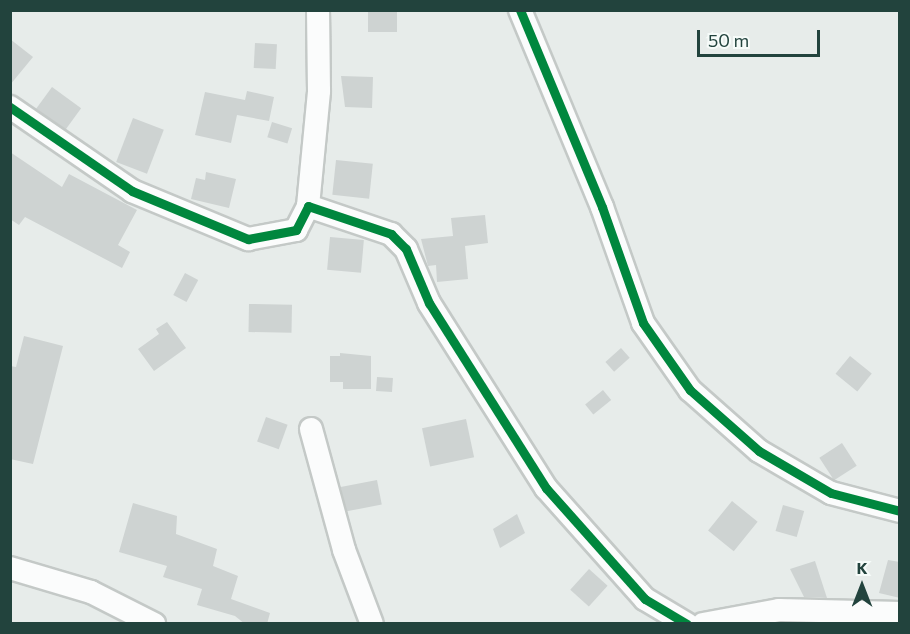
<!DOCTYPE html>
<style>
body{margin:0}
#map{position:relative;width:910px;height:634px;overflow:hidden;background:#e7ecea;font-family:Commissioner,sans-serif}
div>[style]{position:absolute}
.building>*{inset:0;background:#ced3d2;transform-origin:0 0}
.roads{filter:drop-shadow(2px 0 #c4c9c7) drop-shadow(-2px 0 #c4c9c7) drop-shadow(0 2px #c4c9c7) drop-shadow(0 -2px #c4c9c7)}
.minor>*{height:22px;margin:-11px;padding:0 11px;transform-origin:11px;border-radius:11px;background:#fbfcfc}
.cycleway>*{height:9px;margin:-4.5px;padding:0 4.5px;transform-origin:4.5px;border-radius:4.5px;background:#00873e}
span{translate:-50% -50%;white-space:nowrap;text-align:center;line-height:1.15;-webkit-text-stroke:4.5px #f6fbf9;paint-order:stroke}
.frame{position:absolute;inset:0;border:12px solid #22433d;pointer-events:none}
.north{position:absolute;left:832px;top:556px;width:60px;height:60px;-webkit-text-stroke:4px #f6fbf9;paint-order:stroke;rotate:0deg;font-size:16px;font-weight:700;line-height:24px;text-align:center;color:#22433d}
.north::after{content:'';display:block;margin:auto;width:21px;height:27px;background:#22433d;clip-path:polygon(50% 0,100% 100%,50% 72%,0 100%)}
.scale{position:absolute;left:697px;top:30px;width:123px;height:27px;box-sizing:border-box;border:3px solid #22433d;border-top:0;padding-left:8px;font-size:18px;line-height:21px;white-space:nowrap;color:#22433d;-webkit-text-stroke:4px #f6fbf9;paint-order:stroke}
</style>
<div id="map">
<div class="building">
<i style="left:368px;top:10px;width:29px;height:22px"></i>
<i style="clip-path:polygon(10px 39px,33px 57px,10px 85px)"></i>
<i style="left:255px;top:43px;width:22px;height:25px;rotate:3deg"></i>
<i style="clip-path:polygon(341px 76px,373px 77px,372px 108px,345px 107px)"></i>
<i style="left:52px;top:87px;width:36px;height:27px;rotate:36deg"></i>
<i style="clip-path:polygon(247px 91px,274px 97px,269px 121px,237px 115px,231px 143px,195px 135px,205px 92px,245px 100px)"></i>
<i style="left:133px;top:118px;width:33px;height:47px;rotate:21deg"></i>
<i style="left:272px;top:122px;width:21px;height:16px;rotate:17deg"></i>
<i style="clip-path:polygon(10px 152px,62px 187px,69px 174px,137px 210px,118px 245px,130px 252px,122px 268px,25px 217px,19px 225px,10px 219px)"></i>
<i style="left:336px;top:160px;width:37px;height:35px;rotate:6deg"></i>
<i style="clip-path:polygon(206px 172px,236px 179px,229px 208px,191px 199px,196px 178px,205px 180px)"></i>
<i style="clip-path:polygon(485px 215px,488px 243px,465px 246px,468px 279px,437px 282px,436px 265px,428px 266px,421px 239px,453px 236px,451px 218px)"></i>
<i style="left:330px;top:237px;width:34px;height:33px;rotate:5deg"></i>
<i style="left:185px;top:273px;width:15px;height:25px;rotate:28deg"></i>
<i style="left:249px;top:304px;width:43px;height:28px;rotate:1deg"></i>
<i style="clip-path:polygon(167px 322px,186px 348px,154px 371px,138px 349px,159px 334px,156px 329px)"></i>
<i style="clip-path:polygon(24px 336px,63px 346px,33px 464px,10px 459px,10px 366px,16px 367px)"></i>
<i style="left:621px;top:348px;width:13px;height:21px;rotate:48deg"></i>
<i style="clip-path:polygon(340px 353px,371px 356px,371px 389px,343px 389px,343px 382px,330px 382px,330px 356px,340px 356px)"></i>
<i style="left:850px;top:356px;width:28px;height:23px;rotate:39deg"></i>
<i style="left:377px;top:377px;width:16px;height:14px;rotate:4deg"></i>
<i style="left:603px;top:390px;width:13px;height:23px;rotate:51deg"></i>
<i style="left:266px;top:417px;width:23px;height:26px;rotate:20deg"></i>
<i style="left:466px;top:419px;width:39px;height:45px;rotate:78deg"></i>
<i style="left:842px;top:443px;width:27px;height:27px;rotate:57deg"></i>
<i style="left:377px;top:480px;width:25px;height:37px;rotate:79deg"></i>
<i style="left:732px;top:501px;width:33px;height:38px;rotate:39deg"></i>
<i style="clip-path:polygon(133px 503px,177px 516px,176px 534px,217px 549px,213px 566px,238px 576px,231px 599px,270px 613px,267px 624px,245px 624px,235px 616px,197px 605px,202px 589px,163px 577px,167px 566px,119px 552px)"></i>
<i style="left:783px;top:505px;width:22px;height:27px;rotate:16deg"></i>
<i style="clip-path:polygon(517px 514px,525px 533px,500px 548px,493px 529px)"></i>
<i style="clip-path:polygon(888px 560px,900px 562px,900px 598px,879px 593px)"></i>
<i style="clip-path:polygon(815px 561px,827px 598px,804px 597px,790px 569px)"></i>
<i style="left:589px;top:569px;width:25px;height:28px;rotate:42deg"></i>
</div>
<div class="roads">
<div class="minor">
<i style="left:520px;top:10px;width:213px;rotate:67.4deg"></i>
<i style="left:602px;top:207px;width:123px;rotate:70.5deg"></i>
<i style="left:643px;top:323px;width:82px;rotate:55deg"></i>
<i style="left:690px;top:390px;width:92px;rotate:41.5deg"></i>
<i style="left:759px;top:451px;width:83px;rotate:30.3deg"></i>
<i style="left:831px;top:493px;width:71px;rotate:14.6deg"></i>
<i style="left:10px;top:107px;width:148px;rotate:34.5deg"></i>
<i style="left:132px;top:191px;width:126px;rotate:22.5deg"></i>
<i style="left:248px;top:239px;width:49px;rotate:-10.6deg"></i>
<i style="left:296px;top:230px;width:27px;rotate:-63deg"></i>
<i style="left:308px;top:206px;width:88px;rotate:18.6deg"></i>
<i style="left:391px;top:234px;width:21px;rotate:45deg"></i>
<i style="left:406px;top:249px;width:59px;rotate:66.9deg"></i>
<i style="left:429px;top:303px;width:219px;rotate:57.7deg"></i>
<i style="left:546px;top:488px;width:149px;rotate:48.3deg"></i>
<i style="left:645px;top:599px;width:49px;rotate:30.8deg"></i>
<i style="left:308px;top:206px;width:116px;rotate:-84.5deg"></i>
<i style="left:319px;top:91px;width:81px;rotate:-90.7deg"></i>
<i style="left:311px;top:429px;width:125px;rotate:74.7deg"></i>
<i style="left:344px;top:550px;width:79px;rotate:69.3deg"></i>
<i style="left:10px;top:568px;width:84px;rotate:16.5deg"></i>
<i style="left:91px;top:592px;width:71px;rotate:26.9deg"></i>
<i style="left:703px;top:624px;width:77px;rotate:-10.4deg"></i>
<i style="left:779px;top:610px;width:121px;rotate:1.4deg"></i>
</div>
</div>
<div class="cycleway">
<i style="left:520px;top:10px;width:213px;rotate:67.4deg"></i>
<i style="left:602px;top:207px;width:123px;rotate:70.5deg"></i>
<i style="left:643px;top:323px;width:82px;rotate:55deg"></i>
<i style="left:690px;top:390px;width:92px;rotate:41.5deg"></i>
<i style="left:759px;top:451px;width:83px;rotate:30.3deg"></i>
<i style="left:831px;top:493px;width:71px;rotate:14.6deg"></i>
<i style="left:10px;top:107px;width:148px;rotate:34.5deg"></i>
<i style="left:132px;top:191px;width:126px;rotate:22.5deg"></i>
<i style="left:248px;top:239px;width:49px;rotate:-10.6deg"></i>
<i style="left:296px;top:230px;width:27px;rotate:-63deg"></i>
<i style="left:308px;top:206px;width:88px;rotate:18.6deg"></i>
<i style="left:391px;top:234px;width:21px;rotate:45deg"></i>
<i style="left:406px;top:249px;width:59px;rotate:66.9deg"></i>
<i style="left:429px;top:303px;width:219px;rotate:57.7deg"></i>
<i style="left:546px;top:488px;width:149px;rotate:48.3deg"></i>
<i style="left:645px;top:599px;width:49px;rotate:30.8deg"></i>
</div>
<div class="frame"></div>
<div class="north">K</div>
<div class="scale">50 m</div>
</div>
